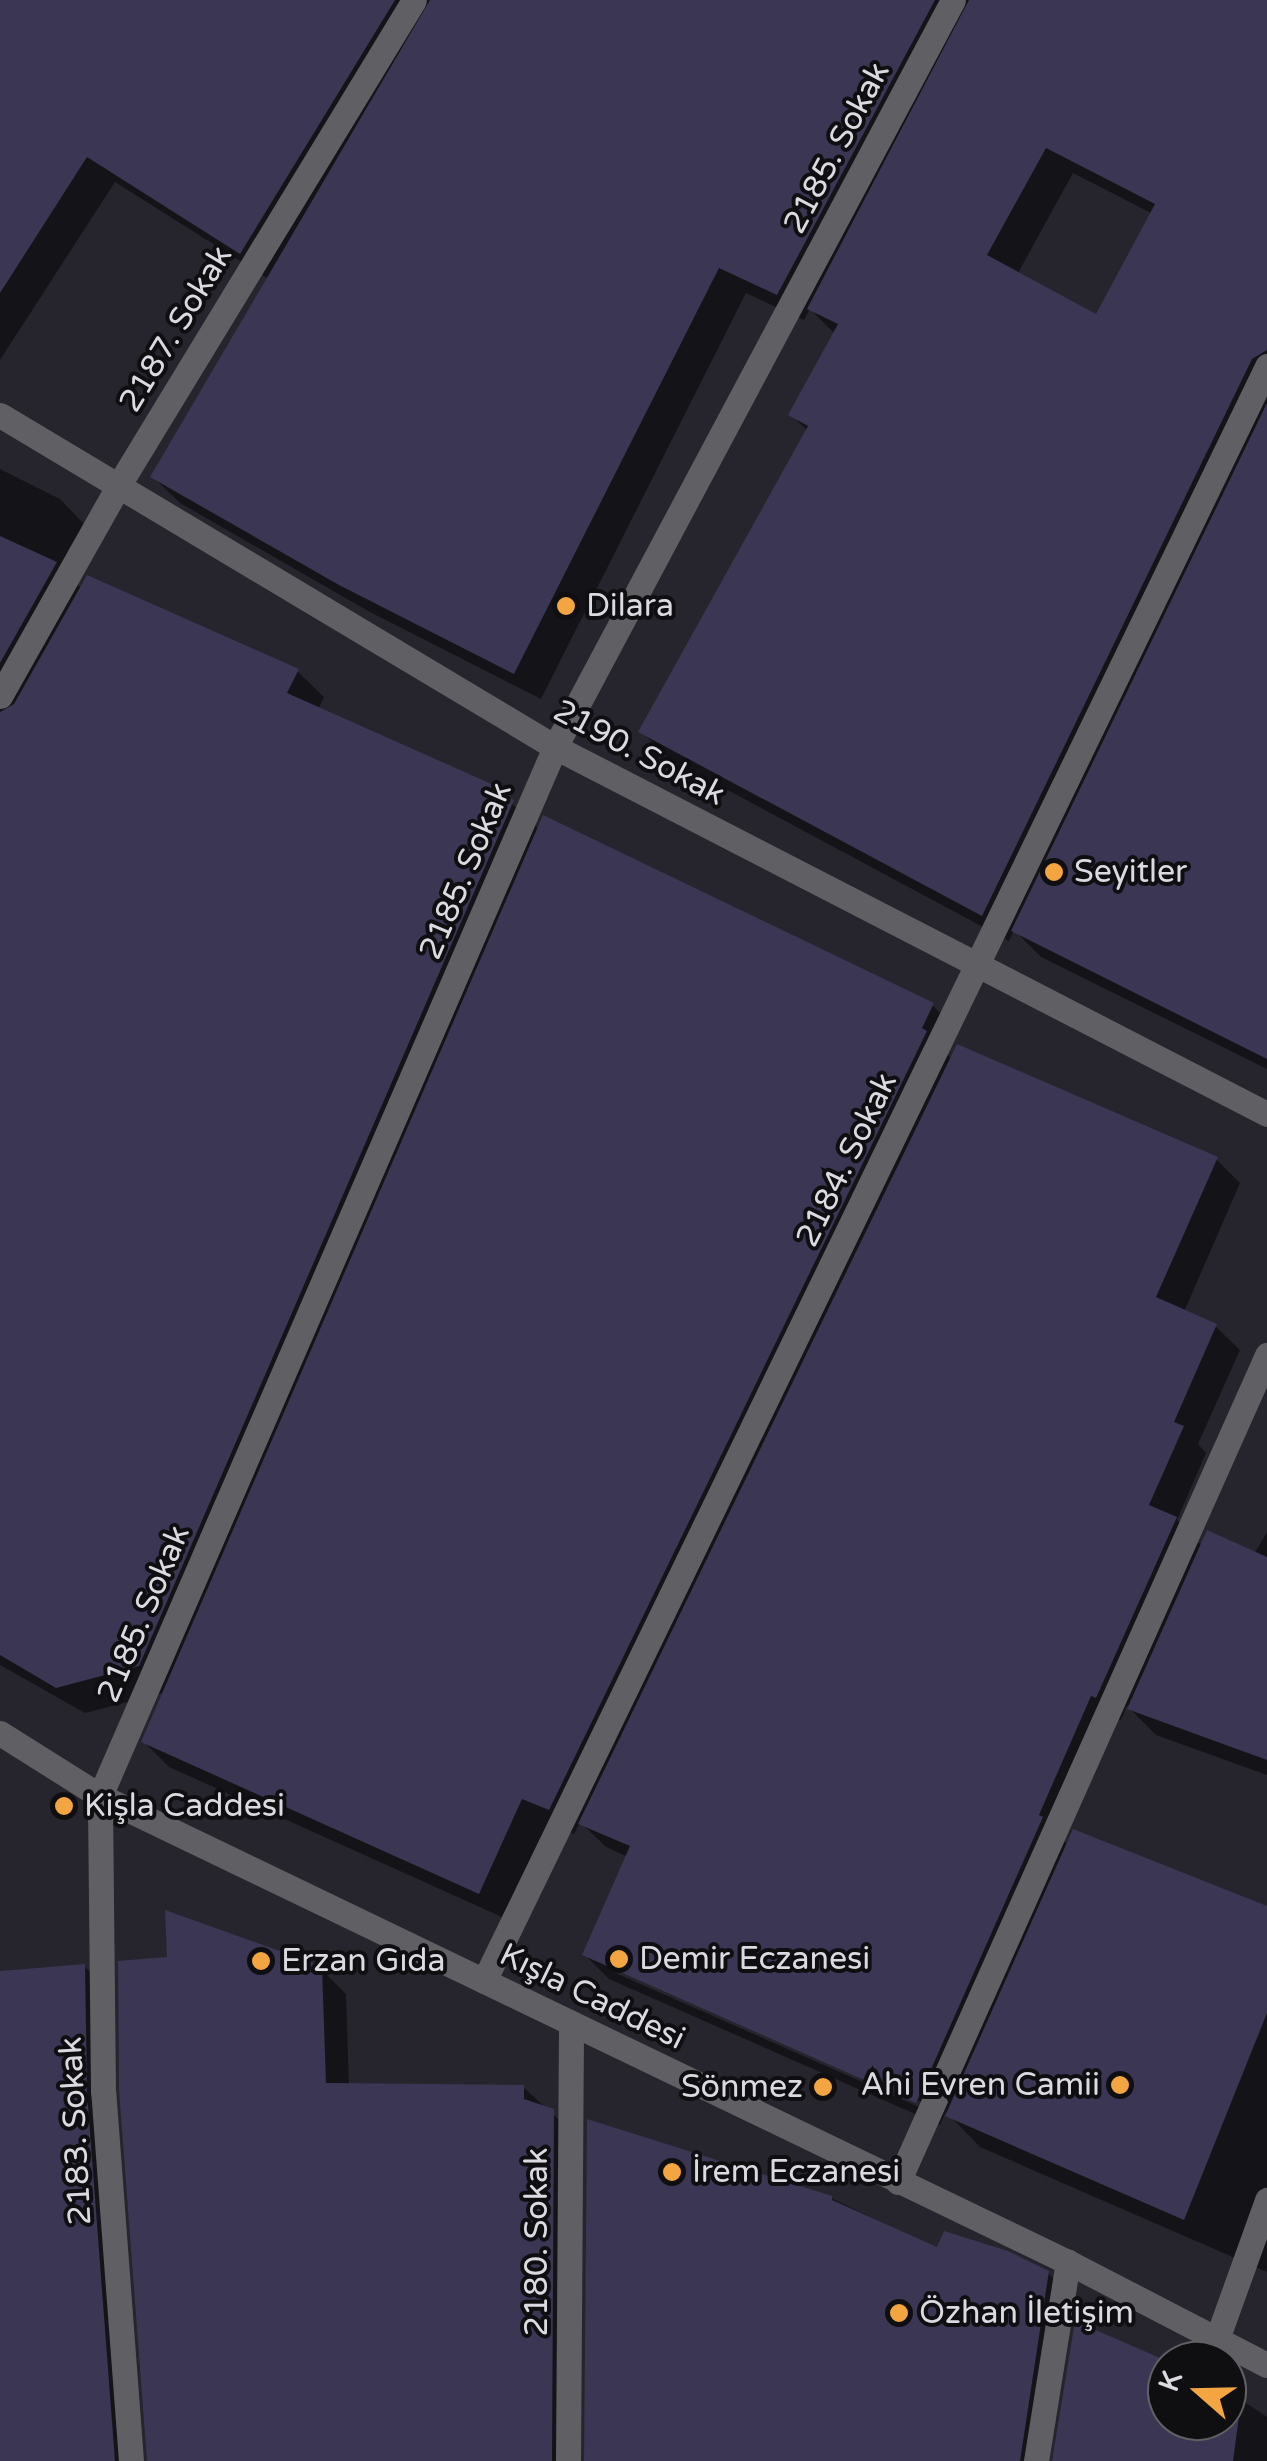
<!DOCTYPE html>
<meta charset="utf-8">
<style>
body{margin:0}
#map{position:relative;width:1267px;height:2461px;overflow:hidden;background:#26252d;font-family:"Varela Round",sans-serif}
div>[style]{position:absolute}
.shadow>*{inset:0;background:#0007}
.building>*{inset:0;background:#3a3654}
.minor>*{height:25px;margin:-12.5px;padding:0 12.5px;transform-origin:12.5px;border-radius:12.5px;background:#606064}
.dots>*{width:28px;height:28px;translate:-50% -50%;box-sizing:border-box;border:5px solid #0f0f12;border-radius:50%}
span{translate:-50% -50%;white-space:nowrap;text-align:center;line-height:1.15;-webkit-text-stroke:8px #0f0f12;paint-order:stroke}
.street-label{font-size:32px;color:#dadae0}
.poi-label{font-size:32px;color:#dadae0}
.left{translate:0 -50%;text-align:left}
.right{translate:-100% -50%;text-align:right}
.north{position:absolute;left:1147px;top:2341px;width:100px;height:100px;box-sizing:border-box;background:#0f0f12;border:2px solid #606064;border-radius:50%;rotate:290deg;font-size:28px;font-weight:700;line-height:40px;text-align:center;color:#dadae0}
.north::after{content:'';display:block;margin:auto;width:35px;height:45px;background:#f2a541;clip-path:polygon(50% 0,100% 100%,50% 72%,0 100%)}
</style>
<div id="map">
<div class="shadow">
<i style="clip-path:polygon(evenodd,0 0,1267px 0,1267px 1069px,1041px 957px,1014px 930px,1009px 941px,668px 758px,642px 732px,808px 431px,791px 415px,835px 334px,810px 309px,804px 320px,746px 293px,541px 699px,368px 611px,180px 503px,153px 477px,267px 278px,115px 182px,0 360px,0 0,1073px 173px,1153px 214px,1097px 318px,1017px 275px,1073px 173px)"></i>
<i style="clip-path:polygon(evenodd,0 469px,60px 499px,86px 526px,63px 571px,82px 589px,297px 671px,324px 697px,318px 710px,495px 788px,540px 830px,932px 1005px,958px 1030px,947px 1054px,952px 1059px,1216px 1159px,1240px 1183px,1184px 1312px,1215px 1326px,1240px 1350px,1198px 1444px,1206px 1453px,1177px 1520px,1202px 1546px,1254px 1554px,1267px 1532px,1267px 1775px,1156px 1735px,1127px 1706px,1121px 1720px,1116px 1719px,1063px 1840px,1069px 1846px,1267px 1909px,1267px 2272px,980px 2147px,946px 2112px,940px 2125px,609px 1979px,585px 1955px,628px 1857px,606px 1847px,580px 1822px,574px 1834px,548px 1823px,504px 1918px,169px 1767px,144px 1742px,166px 1692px,85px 1713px,0 1665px,0 469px,611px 1965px,928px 2105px,926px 2110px,611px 1971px,611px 1965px)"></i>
<i style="clip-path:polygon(84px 1966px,110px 1992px,137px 2461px,0 2461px,0 1973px)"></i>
<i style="clip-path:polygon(320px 1968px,346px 1994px,349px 2086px,523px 2087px,578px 2137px,576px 2461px,149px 2461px)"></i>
<i style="clip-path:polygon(831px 2198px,939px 2250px,1048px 2273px,1074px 2299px,1048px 2461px,587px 2461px)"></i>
<i style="clip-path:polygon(1167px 2364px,1167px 2421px,1227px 2421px,1227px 2390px,1267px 2417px,1267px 2461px,1055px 2461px)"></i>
</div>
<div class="building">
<i style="clip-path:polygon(0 0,395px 0,240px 254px,87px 157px,0 293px)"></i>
<i style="clip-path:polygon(430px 0,935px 0,777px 295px,719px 268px,514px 674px,339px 585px,150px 477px)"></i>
<i style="clip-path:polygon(evenodd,969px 0,1267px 0,1267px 350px,1252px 359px,982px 916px,638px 732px,808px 426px,788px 415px,838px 324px,807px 309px,969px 0,1046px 148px,1155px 204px,1096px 314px,987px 255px,1046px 148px)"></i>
<i style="clip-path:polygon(1267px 403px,1267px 1059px,1011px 931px)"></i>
<i style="clip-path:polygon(0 536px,57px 562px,0 663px)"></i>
<i style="clip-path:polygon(87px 575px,299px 669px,287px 693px,496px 786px,494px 791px,514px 800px,139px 1666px,56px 1688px,0 1655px,0 712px,14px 704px)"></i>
<i style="clip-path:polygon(543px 815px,934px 1003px,922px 1028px,927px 1031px,549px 1810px,522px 1799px,479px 1894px,141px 1742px)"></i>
<i style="clip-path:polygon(957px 1044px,1218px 1157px,1156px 1297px,1217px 1324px,1174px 1422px,1184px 1426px,1149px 1505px,1177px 1517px,1096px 1698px,1091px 1696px,1039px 1815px,1043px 1817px,916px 2103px,582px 1955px,630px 1846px,578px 1824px)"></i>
<i style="clip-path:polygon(1207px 1530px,1267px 1557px,1267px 1760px,1127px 1709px)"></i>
<i style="clip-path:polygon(1073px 1829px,1267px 1906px,1267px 2013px,1184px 2220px,945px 2116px)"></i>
<i style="clip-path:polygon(165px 1910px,322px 1966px,326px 2083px,524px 2085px,524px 2099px,554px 2109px,552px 2461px,147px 2461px,119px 2090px,118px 1961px,167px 1957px)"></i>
<i style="clip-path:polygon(85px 1964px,87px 2092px,115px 2461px,0 2461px,0 1971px)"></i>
<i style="clip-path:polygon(587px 2119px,832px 2196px,832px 2200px,937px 2247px,944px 2231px,1008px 2251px,1049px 2271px,1020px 2461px,584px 2461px)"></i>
<i style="clip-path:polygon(1075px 2321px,1167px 2361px,1167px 2421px,1227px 2421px,1227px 2387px,1242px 2394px,1233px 2461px,1052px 2461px)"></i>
</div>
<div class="minor">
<i style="left:0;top:415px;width:647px;rotate:30.89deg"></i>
<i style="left:555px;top:747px;width:801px;rotate:27.27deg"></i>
<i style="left:0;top:696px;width:244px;rotate:-60.6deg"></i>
<i style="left:120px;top:483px;width:565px;rotate:-58.67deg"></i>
<i style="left:0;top:1733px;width:118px;rotate:32.2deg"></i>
<i style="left:100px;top:1796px;width:1074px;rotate:25.71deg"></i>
<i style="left:1068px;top:2262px;width:224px;rotate:27.4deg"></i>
<i style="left:484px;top:1981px;width:1795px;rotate:-64.13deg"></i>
<i style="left:898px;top:2182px;width:906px;rotate:-65.95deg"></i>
<i style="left:1217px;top:2339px;width:148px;rotate:-70.2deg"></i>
<i style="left:131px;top:2461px;width:371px;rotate:-94.3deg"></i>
<i style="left:103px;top:2091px;width:295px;rotate:-90.6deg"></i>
<i style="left:100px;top:1796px;width:1143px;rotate:-66.55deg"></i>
<i style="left:555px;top:747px;width:846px;rotate:-61.95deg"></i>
<i style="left:568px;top:2461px;width:438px;rotate:-89.6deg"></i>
<i style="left:1036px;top:2461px;width:202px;rotate:-80.9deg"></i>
</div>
<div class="dots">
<i style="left:566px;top:606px;background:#f2a541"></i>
<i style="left:1054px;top:872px;background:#f2a541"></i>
<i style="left:64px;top:1806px;background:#f2a541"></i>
<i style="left:619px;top:1959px;background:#f2a541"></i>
<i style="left:261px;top:1961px;background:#f2a541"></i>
<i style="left:1120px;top:2085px;background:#f2a541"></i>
<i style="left:823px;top:2087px;background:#f2a541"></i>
<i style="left:672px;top:2172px;background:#f2a541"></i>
<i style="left:899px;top:2313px;background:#f2a541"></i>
</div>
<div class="street-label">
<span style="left:837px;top:148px;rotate:-62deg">2185. Sokak</span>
<span style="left:176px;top:329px;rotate:-59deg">2187. Sokak</span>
<span style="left:639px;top:753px;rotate:28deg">2190. Sokak</span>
<span style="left:466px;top:871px;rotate:-67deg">2185. Sokak</span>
<span style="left:847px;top:1160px;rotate:-64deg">2184. Sokak</span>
<span style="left:144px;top:1614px;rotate:-67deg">2185. Sokak</span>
<span style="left:592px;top:1997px;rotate:26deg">Kışla Caddesi</span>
<span style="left:76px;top:2131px;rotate:-93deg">2183. Sokak</span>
<span style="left:537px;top:2242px;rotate:-90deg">2180. Sokak</span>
</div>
<div class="poi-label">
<span class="left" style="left:586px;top:606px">Dilara</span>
<span class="left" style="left:1074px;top:872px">Seyitler</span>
<span class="left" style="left:84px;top:1806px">Kişla Caddesi</span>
<span class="left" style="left:639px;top:1959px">Demir Eczanesi</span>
<span class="left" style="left:281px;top:1961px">Erzan Gıda</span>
<span class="right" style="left:1100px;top:2085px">Ahi Evren Camii</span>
<span class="right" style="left:803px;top:2087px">Sönmez</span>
<span class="left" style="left:692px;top:2172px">İrem Eczanesi</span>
<span class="left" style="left:919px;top:2313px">Özhan İletişim</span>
</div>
<div class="north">K</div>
</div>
